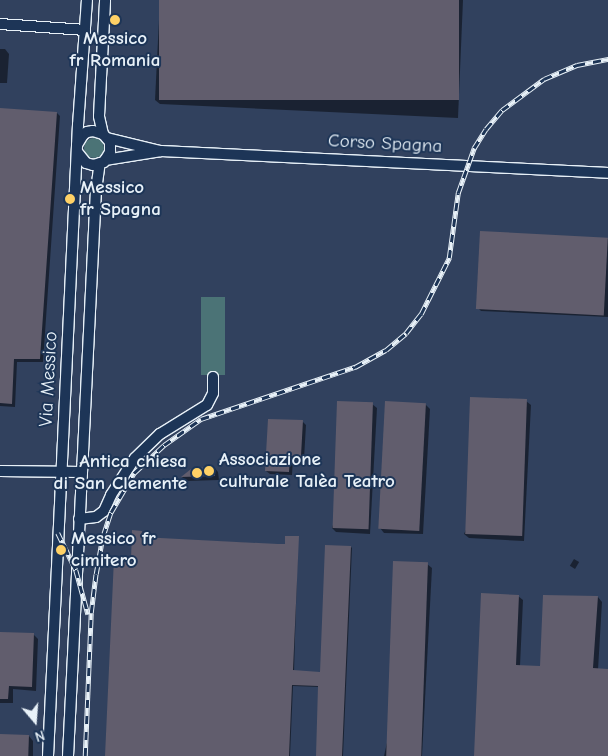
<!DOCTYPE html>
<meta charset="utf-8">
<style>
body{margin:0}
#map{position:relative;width:608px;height:756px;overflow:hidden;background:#1d3557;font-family:"Comic Neue",sans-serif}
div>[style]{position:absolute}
.built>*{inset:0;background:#31415e;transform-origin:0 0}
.green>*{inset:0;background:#4b7376;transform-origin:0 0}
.round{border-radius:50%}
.shadow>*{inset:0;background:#0007;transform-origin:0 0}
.building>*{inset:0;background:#615d6d;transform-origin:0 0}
.roads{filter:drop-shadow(1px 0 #e8f1f8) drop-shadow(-1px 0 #e8f1f8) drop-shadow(0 1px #e8f1f8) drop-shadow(0 -1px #e8f1f8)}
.minor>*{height:10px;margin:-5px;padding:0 5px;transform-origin:5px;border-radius:5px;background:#1d3557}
.rail>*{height:4.5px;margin-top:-2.25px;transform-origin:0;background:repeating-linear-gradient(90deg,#1d3557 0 8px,#e8f1f8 0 16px);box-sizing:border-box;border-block:1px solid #e8f1f8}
.dots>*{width:14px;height:14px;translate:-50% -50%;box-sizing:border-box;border:2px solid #1d3557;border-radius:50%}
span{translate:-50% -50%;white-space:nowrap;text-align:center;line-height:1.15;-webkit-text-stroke:4px #1d3557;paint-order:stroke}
.poi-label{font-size:19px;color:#e8f1f8;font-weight:700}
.left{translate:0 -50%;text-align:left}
.right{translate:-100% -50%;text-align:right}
.street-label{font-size:19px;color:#e8f1f8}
.north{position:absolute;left:10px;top:696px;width:50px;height:50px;-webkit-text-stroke:4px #1d3557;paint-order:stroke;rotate:162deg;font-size:14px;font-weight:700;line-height:20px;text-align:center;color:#e8f1f8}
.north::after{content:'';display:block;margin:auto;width:18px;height:22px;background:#e8f1f8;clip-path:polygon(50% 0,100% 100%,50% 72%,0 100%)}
</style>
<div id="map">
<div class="built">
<i style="left:0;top:0;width:608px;height:756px"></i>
</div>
<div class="green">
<i class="round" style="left:84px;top:138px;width:20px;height:20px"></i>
<i style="left:201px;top:297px;width:24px;height:78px"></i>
</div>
<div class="shadow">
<i style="clip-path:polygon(160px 0,463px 0,458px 118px,160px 104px,155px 100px)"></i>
<i style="clip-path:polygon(0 49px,5px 49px,9px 54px,7px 83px,0 83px)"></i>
<i style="clip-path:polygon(0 109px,57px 113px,60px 116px,43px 362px,17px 362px,15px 407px,0 406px)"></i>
<i style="clip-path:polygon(608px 239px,608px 317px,481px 311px,478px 308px)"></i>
<i style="clip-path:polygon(526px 401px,531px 405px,524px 541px,469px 538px,464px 534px)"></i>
<i style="clip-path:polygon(372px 404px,377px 408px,370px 534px,336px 532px,332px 528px)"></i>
<i style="clip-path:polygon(425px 404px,430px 409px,423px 534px,384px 533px,380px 528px)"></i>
<i style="clip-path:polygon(303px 422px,306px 425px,304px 459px,293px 458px,292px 475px,270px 474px,266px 471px)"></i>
<i style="clip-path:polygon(214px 467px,218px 472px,219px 480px,186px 481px,182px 477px)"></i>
<i style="clip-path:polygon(141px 532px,142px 538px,286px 545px,298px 538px,294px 672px,321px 673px,351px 547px,352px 548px,343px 756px,317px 756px,320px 687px,293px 686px,290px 756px,106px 756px,132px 560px)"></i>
<i style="left:574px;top:559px;width:6px;height:8px;rotate:31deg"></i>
<i style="clip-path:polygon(427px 564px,432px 568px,422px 756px,384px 756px)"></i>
<i style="clip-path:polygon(518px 596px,523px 600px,520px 666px,542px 667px,544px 596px,598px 597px,602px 602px,598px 670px,608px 670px,608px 756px,475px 756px)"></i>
<i style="clip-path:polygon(0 633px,34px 635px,38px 639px,36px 691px,13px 689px,13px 703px,0 703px)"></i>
<i style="clip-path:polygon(0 735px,29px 736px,33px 741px,33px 756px,0 756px)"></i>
</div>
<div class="building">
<i style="left:159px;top:0;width:300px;height:100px"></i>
<i style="clip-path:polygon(0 108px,57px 112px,40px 359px,14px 359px,12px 404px,0 403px)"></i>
<i style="left:480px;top:231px;width:128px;height:78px;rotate:3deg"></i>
<i style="left:470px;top:397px;width:57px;height:137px;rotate:2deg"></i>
<i style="left:337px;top:401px;width:36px;height:127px;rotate:2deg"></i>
<i style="left:385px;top:401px;width:41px;height:128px;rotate:3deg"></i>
<i style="clip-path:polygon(268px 419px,303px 420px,301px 456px,290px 456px,289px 472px,265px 471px)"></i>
<i style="clip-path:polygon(214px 466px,215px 476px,181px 477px,191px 469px)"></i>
<i style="clip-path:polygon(132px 530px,142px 531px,141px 537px,278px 544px,285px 544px,285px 536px,299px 536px,293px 670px,320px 672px,325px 545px,351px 546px,342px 756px,316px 756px,318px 686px,292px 685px,289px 756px,105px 756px,114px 558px,131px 559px)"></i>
<i style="left:393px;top:561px;width:35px;height:195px;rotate:2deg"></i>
<i style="clip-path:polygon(481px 593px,519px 595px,516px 665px,540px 666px,543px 595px,598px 596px,593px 668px,608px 669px,608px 756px,474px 756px)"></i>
<i style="clip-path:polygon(0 632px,34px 633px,32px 687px,9px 686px,8px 699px,0 699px)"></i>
<i style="left:0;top:734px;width:29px;height:22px;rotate:2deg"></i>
</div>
<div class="roads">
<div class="minor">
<i style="left:0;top:24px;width:85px;rotate:4deg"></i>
<i style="left:107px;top:138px;width:55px;rotate:13.8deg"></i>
<i style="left:77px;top:145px;width:12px;rotate:-59deg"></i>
<i style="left:83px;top:135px;width:5px;rotate:-37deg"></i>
<i style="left:87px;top:132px;width:6px;rotate:-9deg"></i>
<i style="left:93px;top:131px;width:10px;rotate:17deg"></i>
<i style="left:78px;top:153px;width:13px;rotate:51deg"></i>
<i style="left:86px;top:163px;width:7px;rotate:16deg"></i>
<i style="left:93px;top:165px;width:11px;rotate:-15deg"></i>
<i style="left:104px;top:162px;width:12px;rotate:-59deg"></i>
<i style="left:110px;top:152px;width:10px;rotate:-90deg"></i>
<i style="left:110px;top:142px;width:11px;rotate:-131deg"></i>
<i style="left:103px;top:134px;width:18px;rotate:-103deg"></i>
<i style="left:99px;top:116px;width:116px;rotate:-87deg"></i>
<i style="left:105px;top:160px;width:57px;rotate:-9.1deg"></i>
<i style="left:161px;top:151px;width:448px;rotate:2.8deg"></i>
<i style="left:0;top:471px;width:82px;rotate:0.7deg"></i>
<i style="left:79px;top:519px;width:17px;rotate:-7deg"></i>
<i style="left:96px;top:517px;width:10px;rotate:-37deg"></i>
<i style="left:104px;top:511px;width:17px;rotate:-66deg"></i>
<i style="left:111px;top:495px;width:44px;rotate:-57deg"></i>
<i style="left:135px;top:458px;width:35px;rotate:-44deg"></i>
<i style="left:160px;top:434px;width:55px;rotate:-31.7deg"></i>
<i style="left:207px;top:405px;width:13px;rotate:-63deg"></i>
<i style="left:213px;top:393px;width:16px;rotate:-90deg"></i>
<i style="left:48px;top:756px;width:632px;rotate:-87.28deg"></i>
<i style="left:78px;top:125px;width:125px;rotate:-85.9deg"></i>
<i style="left:68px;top:756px;width:567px;rotate:-87.17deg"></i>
<i style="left:96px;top:190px;width:27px;rotate:-82deg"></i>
</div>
</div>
<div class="rail">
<i style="left:58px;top:533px;width:41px;rotate:64.1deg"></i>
<i style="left:76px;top:570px;width:46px;rotate:74.7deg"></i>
<i style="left:85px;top:756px;width:143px;rotate:-87.6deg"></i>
<i style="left:91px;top:613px;width:39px;rotate:-83deg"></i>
<i style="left:96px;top:574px;width:39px;rotate:-80deg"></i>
<i style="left:103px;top:536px;width:25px;rotate:-72deg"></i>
<i style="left:111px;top:512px;width:45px;rotate:-59.5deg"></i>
<i style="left:134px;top:473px;width:41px;rotate:-43deg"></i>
<i style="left:164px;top:445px;width:45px;rotate:-35.1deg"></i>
<i style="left:201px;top:419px;width:163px;rotate:-18.7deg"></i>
<i style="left:355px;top:367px;width:35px;rotate:-29deg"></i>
<i style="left:386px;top:350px;width:26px;rotate:-40deg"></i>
<i style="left:406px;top:333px;width:24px;rotate:-52deg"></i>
<i style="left:421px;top:314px;width:63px;rotate:-63.4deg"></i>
<i style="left:449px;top:258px;width:66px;rotate:-82.1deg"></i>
<i style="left:458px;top:193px;width:48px;rotate:-70.4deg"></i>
<i style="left:474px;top:148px;width:22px;rotate:-58deg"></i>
<i style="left:486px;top:129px;width:25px;rotate:-50deg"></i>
<i style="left:502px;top:110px;width:52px;rotate:-36.4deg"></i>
<i style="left:544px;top:79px;width:36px;rotate:-23deg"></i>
<i style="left:577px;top:65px;width:32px;rotate:-11deg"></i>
</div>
<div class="dots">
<i style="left:115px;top:20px;background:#ffd166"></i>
<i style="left:70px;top:199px;background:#ffd166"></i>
<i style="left:209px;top:471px;background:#ffd166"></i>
<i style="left:197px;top:473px;background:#ffd166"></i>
<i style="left:61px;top:550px;background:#ffd166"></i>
</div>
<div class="poi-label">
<span style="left:115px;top:50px">Messico<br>fr Romania</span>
<span class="left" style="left:80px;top:199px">Messico<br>fr Spagna</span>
<span class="left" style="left:219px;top:471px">Associazione<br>culturale Talèa Teatro</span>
<span class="right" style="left:187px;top:473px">Antica chiesa<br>di San Clemente</span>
<span class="left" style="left:71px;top:550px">Messico fr<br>cimitero</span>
</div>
<div class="street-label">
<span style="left:385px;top:144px;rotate:3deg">Corso Spagna</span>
<span style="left:49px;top:379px;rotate:-87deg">Via Messico</span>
</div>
<div class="north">N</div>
</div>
